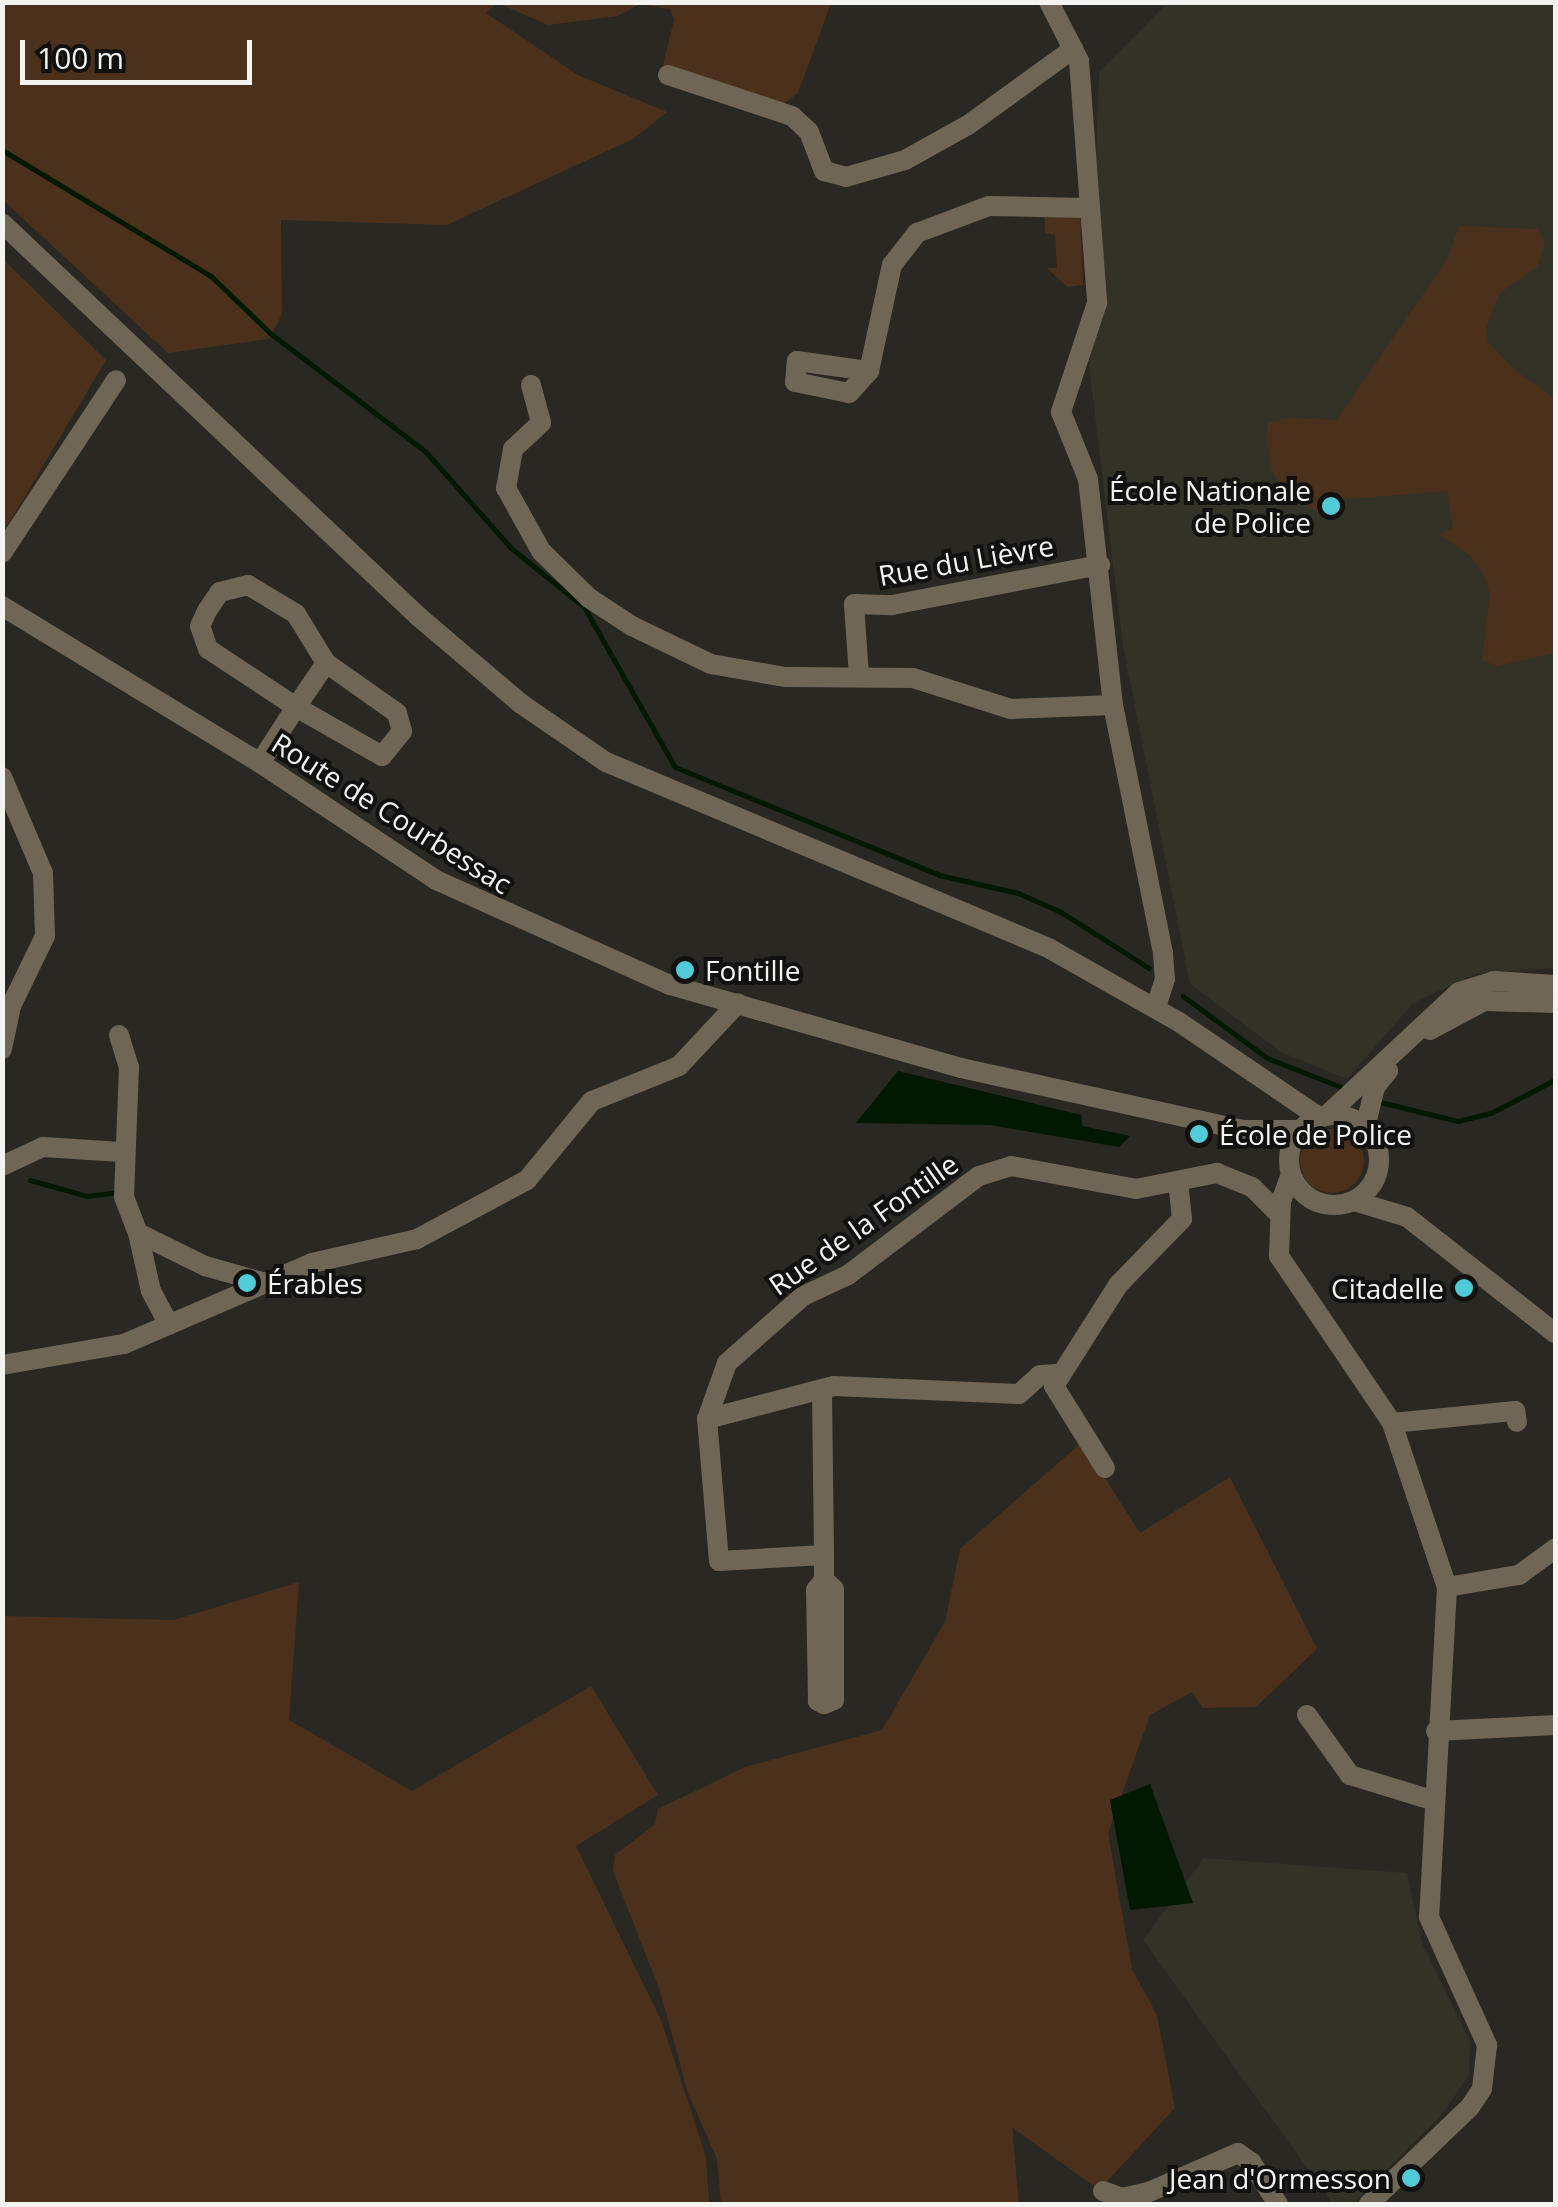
<!DOCTYPE html>
<meta charset="utf-8">
<style>
body{margin:0}
#map{position:relative;width:1558px;height:2207px;overflow:hidden;background:#292823;font-family:"Open Sans",sans-serif}
div>[style]{position:absolute}
.built>*{inset:0;background:#333226}
.green>*{inset:0;background:#4b311b}
.round{border-radius:50%}
.water>*{inset:0;background:#001900}
.stream>*{height:5px;margin:-2.5px;padding:0 2.5px;transform-origin:2.5px;border-radius:2.5px;background:#001900}
.minor>*{height:20px;margin:-10px;padding:0 10px;transform-origin:10px;border-radius:10px;background:#706655}
.minor>.ring{margin:-10px;padding:0;box-sizing:content-box;background:none;border:20px solid #706655;border-radius:50%}
.dots>*{width:28px;height:28px;translate:-50% -50%;box-sizing:border-box;border:5px solid #11110f;border-radius:50%}
span{translate:-50% -50%;white-space:nowrap;text-align:center;line-height:1.15;-webkit-text-stroke:8px #11110f;paint-order:stroke}
.poi-label{font-size:28px;color:#f3f3ef}
.right{translate:-100% -50%;text-align:right}
.left{translate:0 -50%;text-align:left}
.street-label{font-size:28px;color:#f3f3ef}
.frame{position:absolute;inset:0;border:5px solid #f3f3ef;pointer-events:none}
.scale{position:absolute;left:20px;top:40px;width:232px;height:45px;box-sizing:border-box;border:5px solid #f3f3ef;border-top:0;padding-left:12px;font-size:30px;line-height:35px;white-space:nowrap;color:#f3f3ef;-webkit-text-stroke:8px #11110f;paint-order:stroke}
</style>
<div id="map">
<div class="built">
<i style="clip-path:polygon(1167px 3px,1555px 3px,1555px 968px,1478px 973px,1413px 1003px,1347px 1079px,1281px 1052px,1190px 984px,1123px 646px,1089px 366px,1099px 72px)"></i>
<i style="clip-path:polygon(1204px 1858px,1407px 1873px,1422px 1943px,1470px 2041px,1469px 2075px,1442px 2114px,1352px 2204px,1333px 2204px,1143px 1940px)"></i>
</div>
<div class="green">
<i style="clip-path:polygon(2px 3px,497px 3px,486px 13px,578px 75px,667px 112px,633px 139px,447px 225px,281px 220px,282px 314px,269px 339px,168px 353px,3px 200px)"></i>
<i style="clip-path:polygon(498px 3px,831px 3px,798px 93px,782px 105px,663px 65px,674px 20px,670px 9px,640px 4px,618px 16px,548px 25px)"></i>
<i style="clip-path:polygon(1080px 215px,1083px 285px,1067px 287px,1047px 268px,1057px 268px,1055px 235px,1045px 233px,1045px 217px)"></i>
<i style="clip-path:polygon(1459px 226px,1538px 229px,1545px 242px,1537px 267px,1499px 294px,1486px 328px,1488px 342px,1515px 370px,1555px 399px,1555px 653px,1497px 666px,1482px 660px,1490px 593px,1484px 575px,1470px 555px,1439px 535px,1453px 528px,1447px 491px,1335px 500px,1331px 516px,1322px 515px,1285px 491px,1272px 472px,1266px 437px,1268px 423px,1289px 418px,1337px 420px,1447px 259px)"></i>
<i style="clip-path:polygon(3px 259px,106px 360px,3px 533px)"></i>
<i class="round" style="left:1300px;top:1129px;width:64px;height:64px"></i>
<i style="clip-path:polygon(1082px 1442px,1140px 1533px,1230px 1477px,1317px 1649px,1256px 1707px,1203px 1708px,1192px 1692px,1150px 1715px,1108px 1833px,1132px 1969px,1157px 2015px,1175px 2108px,1099px 2190px,1012px 2127px,1019px 2204px,721px 2204px,717px 2159px,688px 2093px,660px 1991px,613px 1871px,615px 1855px,655px 1824px,658px 1809px,745px 1767px,882px 1730px,945px 1622px,960px 1549px)"></i>
<i style="clip-path:polygon(299px 1582px,289px 1720px,412px 1791px,591px 1686px,658px 1795px,576px 1846px,661px 2020px,706px 2157px,709px 2204px,3px 2204px,3px 1616px,174px 1620px)"></i>
</div>
<div class="water">
<i style="clip-path:polygon(898px 1071px,1081px 1115px,1082px 1126px,1130px 1136px,1119px 1147px,990px 1125px,856px 1123px)"></i>
<i style="clip-path:polygon(1150px 1784px,1193px 1903px,1130px 1910px,1110px 1800px)"></i>
</div>
<div class="stream">
<i style="left:2px;top:150px;width:244px;rotate:31.1deg"></i>
<i style="left:211px;top:276px;width:82px;rotate:44deg"></i>
<i style="left:270px;top:333px;width:196px;rotate:37.3deg"></i>
<i style="left:426px;top:452px;width:128px;rotate:48.5deg"></i>
<i style="left:511px;top:548px;width:94px;rotate:38.9deg"></i>
<i style="left:584px;top:607px;width:184px;rotate:60.4deg"></i>
<i style="left:675px;top:767px;width:285px;rotate:22.2deg"></i>
<i style="left:939px;top:875px;width:81px;rotate:12.8deg"></i>
<i style="left:1018px;top:893px;width:47px;rotate:23.8deg"></i>
<i style="left:1061px;top:912px;width:104px;rotate:32.5deg"></i>
<i style="left:1183px;top:996px;width:104px;rotate:36.4deg"></i>
<i style="left:1267px;top:1058px;width:85px;rotate:21.4deg"></i>
<i style="left:1380px;top:1102px;width:80px;rotate:13.7deg"></i>
<i style="left:1458px;top:1121px;width:34px;rotate:-14deg"></i>
<i style="left:1491px;top:1113px;width:73px;rotate:-27.6deg"></i>
<i style="left:30px;top:1180px;width:59px;rotate:15.7deg"></i>
<i style="left:87px;top:1196px;width:32px;rotate:-7deg"></i>
</div>
<div class="minor">
<i style="left:1049px;top:2px;width:66px;rotate:63deg"></i>
<i style="left:1079px;top:61px;width:243px;rotate:85.7deg"></i>
<i style="left:1097px;top:303px;width:115px;rotate:108.3deg"></i>
<i style="left:1061px;top:412px;width:72px;rotate:68.1deg"></i>
<i style="left:1088px;top:479px;width:227px;rotate:83.7deg"></i>
<i style="left:668px;top:75px;width:131px;rotate:18.3deg"></i>
<i style="left:792px;top:116px;width:23px;rotate:43deg"></i>
<i style="left:809px;top:132px;width:42px;rotate:69deg"></i>
<i style="left:824px;top:171px;width:23px;rotate:15deg"></i>
<i style="left:846px;top:177px;width:61px;rotate:-16.1deg"></i>
<i style="left:905px;top:160px;width:72px;rotate:-29.1deg"></i>
<i style="left:968px;top:125px;width:130px;rotate:-35.9deg"></i>
<i style="left:2px;top:223px;width:574px;rotate:43.38deg"></i>
<i style="left:419px;top:617px;width:133px;rotate:40.4deg"></i>
<i style="left:520px;top:703px;width:104px;rotate:34.5deg"></i>
<i style="left:606px;top:762px;width:482px;rotate:22.8deg"></i>
<i style="left:1050px;top:949px;width:148px;rotate:29.5deg"></i>
<i style="left:1179px;top:1022px;width:171px;rotate:34.2deg"></i>
<i style="left:869px;top:371px;width:30px;rotate:132deg"></i>
<i style="left:849px;top:393px;width:55px;rotate:-168.5deg"></i>
<i style="left:795px;top:382px;width:21px;rotate:-85deg"></i>
<i style="left:797px;top:361px;width:73px;rotate:7.9deg"></i>
<i style="left:869px;top:371px;width:108px;rotate:-77.8deg"></i>
<i style="left:892px;top:265px;width:41px;rotate:-52deg"></i>
<i style="left:917px;top:233px;width:77px;rotate:-20.6deg"></i>
<i style="left:989px;top:206px;width:97px;rotate:1.2deg"></i>
<i style="left:531px;top:385px;width:39px;rotate:75deg"></i>
<i style="left:541px;top:423px;width:38px;rotate:137deg"></i>
<i style="left:513px;top:449px;width:40px;rotate:100deg"></i>
<i style="left:506px;top:488px;width:72px;rotate:60.9deg"></i>
<i style="left:541px;top:551px;width:67px;rotate:44.4deg"></i>
<i style="left:589px;top:598px;width:51px;rotate:33.1deg"></i>
<i style="left:632px;top:626px;width:88px;rotate:25.7deg"></i>
<i style="left:711px;top:664px;width:75px;rotate:10deg"></i>
<i style="left:785px;top:677px;width:128px;rotate:0.4deg"></i>
<i style="left:913px;top:678px;width:103px;rotate:17.6deg"></i>
<i style="left:1011px;top:709px;width:102px;rotate:-2.2deg"></i>
<i style="left:1113px;top:705px;width:253px;rotate:78.6deg"></i>
<i style="left:1163px;top:953px;width:26px;rotate:86deg"></i>
<i style="left:1165px;top:979px;width:29px;rotate:108deg"></i>
<i style="left:2px;top:553px;width:207px;rotate:-56.6deg"></i>
<i style="left:2px;top:606px;width:302px;rotate:31.3deg"></i>
<i style="left:260px;top:763px;width:211px;rotate:33.6deg"></i>
<i style="left:436px;top:880px;width:256px;rotate:24.2deg"></i>
<i style="left:670px;top:985px;width:303px;rotate:15.9deg"></i>
<i style="left:961px;top:1068px;width:289px;rotate:12.4deg"></i>
<i style="left:1243px;top:1130px;width:57px"></i>
<i style="left:859px;top:676px;width:72px;rotate:-94deg"></i>
<i style="left:854px;top:604px;width:38px;rotate:2deg"></i>
<i style="left:892px;top:605px;width:212px;rotate:-10.9deg"></i>
<i style="left:260px;top:763px;width:67px;rotate:-57.3deg"></i>
<i style="left:296px;top:707px;width:105px;rotate:-146.6deg"></i>
<i style="left:208px;top:649px;width:24px;rotate:-109deg"></i>
<i style="left:200px;top:626px;width:17px;rotate:-65deg"></i>
<i style="left:207px;top:611px;width:23px;rotate:-56deg"></i>
<i style="left:220px;top:592px;width:29px;rotate:-14deg"></i>
<i style="left:248px;top:585px;width:56px;rotate:31.1deg"></i>
<i style="left:296px;top:614px;width:57px;rotate:58.5deg"></i>
<i style="left:326px;top:663px;width:53px;rotate:124.3deg"></i>
<i style="left:296px;top:707px;width:99px;rotate:29.7deg"></i>
<i style="left:382px;top:756px;width:32px;rotate:-51deg"></i>
<i style="left:402px;top:731px;width:19px;rotate:-106deg"></i>
<i style="left:397px;top:713px;width:87px;rotate:-144.8deg"></i>
<i style="left:2px;top:777px;width:104px;rotate:66.9deg"></i>
<i style="left:43px;top:873px;width:63px;rotate:88.2deg"></i>
<i style="left:45px;top:936px;width:78px;rotate:115.9deg"></i>
<i style="left:11px;top:1006px;width:44px;rotate:101.8deg"></i>
<i style="left:1430px;top:1030px;width:61px;rotate:-28.2deg"></i>
<i style="left:1484px;top:1001px;width:72px;rotate:1.6deg"></i>
<i style="left:119px;top:1035px;width:34px;rotate:73deg"></i>
<i style="left:129px;top:1067px;width:130px;rotate:92.2deg"></i>
<i style="left:124px;top:1197px;width:39px;rotate:69deg"></i>
<i style="left:138px;top:1233px;width:75px;rotate:26.2deg"></i>
<i style="left:205px;top:1266px;width:59px;rotate:15.7deg"></i>
<i class="ring" style="left:1289px;top:1115px;width:70px;height:70px"></i>
<i style="left:1326px;top:1116px;width:182px;rotate:-43deg"></i>
<i style="left:1459px;top:992px;width:37px;rotate:-17deg"></i>
<i style="left:1494px;top:981px;width:62px;rotate:3.7deg"></i>
<i style="left:1365px;top:1128px;width:42px;rotate:-76.3deg"></i>
<i style="left:1375px;top:1087px;width:21px;rotate:-51deg"></i>
<i style="left:2px;top:1166px;width:45px;rotate:-24.9deg"></i>
<i style="left:43px;top:1147px;width:78px;rotate:3.7deg"></i>
<i style="left:1291px;top:1174px;width:29px;rotate:110deg"></i>
<i style="left:1281px;top:1201px;width:55px;rotate:92.1deg"></i>
<i style="left:1279px;top:1256px;width:202px;rotate:55.9deg"></i>
<i style="left:1392px;top:1423px;width:173px;rotate:71.5deg"></i>
<i style="left:1447px;top:1587px;width:330px;rotate:93.1deg"></i>
<i style="left:1429px;top:1917px;width:141px;rotate:65.6deg"></i>
<i style="left:1487px;top:2045px;width:44px;rotate:96.5deg"></i>
<i style="left:1482px;top:2089px;width:22px;rotate:124deg"></i>
<i style="left:1470px;top:2107px;width:140px;rotate:136.2deg"></i>
<i style="left:1354px;top:1201px;width:55px;rotate:16.8deg"></i>
<i style="left:1407px;top:1217px;width:189px;rotate:38.1deg"></i>
<i style="left:138px;top:1233px;width:59px;rotate:77.4deg"></i>
<i style="left:151px;top:1291px;width:38px;rotate:62deg"></i>
<i style="left:2px;top:1365px;width:124px;rotate:-9.8deg"></i>
<i style="left:124px;top:1344px;width:205px;rotate:-23.3deg"></i>
<i style="left:312px;top:1263px;width:108px;rotate:-12.9deg"></i>
<i style="left:417px;top:1239px;width:125px;rotate:-28.2deg"></i>
<i style="left:527px;top:1180px;width:102px;rotate:-50.6deg"></i>
<i style="left:592px;top:1101px;width:94px;rotate:-21.9deg"></i>
<i style="left:679px;top:1066px;width:86px;rotate:-46.9deg"></i>
<i style="left:822px;top:1391px;width:164px;rotate:89.3deg"></i>
<i style="left:824px;top:1555px;width:105px;rotate:176.7deg"></i>
<i style="left:719px;top:1561px;width:143px;rotate:-94.8deg"></i>
<i style="left:707px;top:1419px;width:59px;rotate:-70.3deg"></i>
<i style="left:727px;top:1363px;width:101px;rotate:-41.4deg"></i>
<i style="left:803px;top:1296px;width:50px;rotate:-25deg"></i>
<i style="left:848px;top:1275px;width:164px;rotate:-37.1deg"></i>
<i style="left:979px;top:1176px;width:34px;rotate:-17deg"></i>
<i style="left:1011px;top:1166px;width:127px;rotate:10.4deg"></i>
<i style="left:1136px;top:1189px;width:83px;rotate:-11.2deg"></i>
<i style="left:1217px;top:1173px;width:38px;rotate:22deg"></i>
<i style="left:1252px;top:1187px;width:40px;rotate:45deg"></i>
<i style="left:707px;top:1419px;width:131px;rotate:-14.6deg"></i>
<i style="left:834px;top:1386px;width:185px;rotate:2.5deg"></i>
<i style="left:1019px;top:1394px;width:28px;rotate:-42deg"></i>
<i style="left:1040px;top:1375px;width:17px;rotate:-3deg"></i>
<i style="left:1392px;top:1423px;width:124px;rotate:-5.6deg"></i>
<i style="left:1515px;top:1411px;width:11px;rotate:80deg"></i>
<i style="left:1105px;top:1468px;width:97px;rotate:-121.9deg"></i>
<i style="left:1054px;top:1386px;width:120px;rotate:-57.6deg"></i>
<i style="left:1118px;top:1285px;width:92px;rotate:-45.9deg"></i>
<i style="left:1182px;top:1219px;width:38px;rotate:-96deg"></i>
<i style="left:824px;top:1580px;width:13px;rotate:42deg"></i>
<i style="left:834px;top:1589px;width:111px;rotate:90deg"></i>
<i style="left:834px;top:1700px;width:11px;rotate:158deg"></i>
<i style="left:824px;top:1704px;width:7px;rotate:-153deg"></i>
<i style="left:818px;top:1701px;width:111px;rotate:-91deg"></i>
<i style="left:816px;top:1590px;width:13px;rotate:-51deg"></i>
<i style="left:824px;top:1580px;width:25px;rotate:-90deg"></i>
<i style="left:1447px;top:1587px;width:73px;rotate:-9.5deg"></i>
<i style="left:1519px;top:1575px;width:46px;rotate:-36.1deg"></i>
<i style="left:1307px;top:1715px;width:74px;rotate:54.4deg"></i>
<i style="left:1350px;top:1775px;width:86px;rotate:17deg"></i>
<i style="left:1436px;top:1731px;width:120px;rotate:-2.9deg"></i>
<i style="left:1103px;top:2191px;width:20px;rotate:20deg"></i>
<i style="left:1122px;top:2198px;width:28px;rotate:-13deg"></i>
<i style="left:1149px;top:2192px;width:97px;rotate:-23.7deg"></i>
<i style="left:1238px;top:2153px;width:16px;rotate:35deg"></i>
<i style="left:1251px;top:2162px;width:50px;rotate:57.3deg"></i>
</div>
<div class="dots">
<i style="left:1331px;top:506px;background:#52cbd9"></i>
<i style="left:685px;top:970px;background:#52cbd9"></i>
<i style="left:1199px;top:1134px;background:#52cbd9"></i>
<i style="left:247px;top:1283px;background:#52cbd9"></i>
<i style="left:1464px;top:1288px;background:#52cbd9"></i>
<i style="left:1411px;top:2178px;background:#52cbd9"></i>
</div>
<div class="poi-label">
<span class="right" style="left:1311px;top:506px">École Nationale<br>de Police</span>
<span class="left" style="left:705px;top:970px">Fontille</span>
<span class="left" style="left:1219px;top:1134px">École de Police</span>
<span class="left" style="left:267px;top:1283px">Érables</span>
<span class="right" style="left:1444px;top:1288px">Citadelle</span>
<span class="right" style="left:1391px;top:2178px">Jean d'Ormesson</span>
</div>
<div class="street-label">
<span style="left:966px;top:560px;rotate:-10deg">Rue du Lièvre</span>
<span style="left:392px;top:813px;rotate:32deg">Route de Courbessac</span>
<span style="left:863px;top:1224px;rotate:-35deg">Rue de la Fontille</span>
</div>
<div class="frame"></div>
<div class="scale">100 m</div>
</div>
